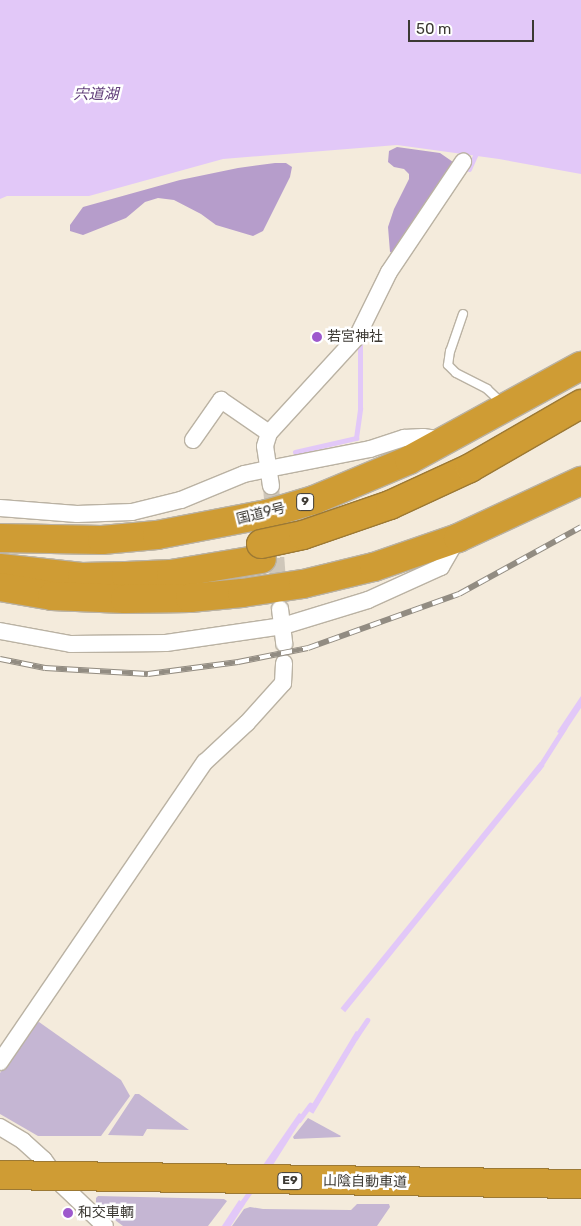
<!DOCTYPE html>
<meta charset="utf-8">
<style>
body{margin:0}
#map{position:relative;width:581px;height:1226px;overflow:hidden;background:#f4ebdc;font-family:Rubik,"Noto Sans JP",sans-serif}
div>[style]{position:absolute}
.green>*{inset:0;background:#c5b6d3}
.forest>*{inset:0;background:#b69dcb}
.water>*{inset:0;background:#e2c8f8;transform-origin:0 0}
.stream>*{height:5px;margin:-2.5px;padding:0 2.5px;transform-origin:2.5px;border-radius:2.5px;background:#e2c8f8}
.street-tunnel>*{height:16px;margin-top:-8px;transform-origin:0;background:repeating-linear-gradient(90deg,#cfc7ba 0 16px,transparent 0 24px)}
.roads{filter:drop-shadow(1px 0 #bab2a3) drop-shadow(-1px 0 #bab2a3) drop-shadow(0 1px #bab2a3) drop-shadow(0 -1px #bab2a3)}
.lane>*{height:8px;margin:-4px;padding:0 4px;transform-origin:4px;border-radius:4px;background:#fff}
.street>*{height:16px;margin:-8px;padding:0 8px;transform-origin:8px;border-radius:8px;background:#fff}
.highway>*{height:28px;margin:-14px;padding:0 14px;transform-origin:14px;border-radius:14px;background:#cf9c34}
.rail>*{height:5.5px;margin-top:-2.75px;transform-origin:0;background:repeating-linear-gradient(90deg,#fff 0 11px,#928c82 0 22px);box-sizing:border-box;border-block:1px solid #928c82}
.bridges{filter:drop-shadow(1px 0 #9c7934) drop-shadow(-1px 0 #9c7934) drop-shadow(0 1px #9c7934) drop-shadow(0 -1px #9c7934)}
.highway-bridge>*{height:28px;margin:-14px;padding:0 14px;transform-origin:14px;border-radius:14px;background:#cf9c34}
.dots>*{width:14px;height:14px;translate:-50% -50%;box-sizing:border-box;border:2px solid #fff;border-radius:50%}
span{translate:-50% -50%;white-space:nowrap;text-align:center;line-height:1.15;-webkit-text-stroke:5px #fff;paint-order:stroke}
.shield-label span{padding:1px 4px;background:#fff;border:1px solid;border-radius:4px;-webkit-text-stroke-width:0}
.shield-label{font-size:12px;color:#3c3933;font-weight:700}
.poi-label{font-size:14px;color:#3c3933}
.left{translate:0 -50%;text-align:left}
.street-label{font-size:14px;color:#3c3933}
.water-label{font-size:15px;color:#613f7a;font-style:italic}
.scale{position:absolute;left:408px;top:20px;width:126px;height:22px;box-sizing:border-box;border:2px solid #3c3933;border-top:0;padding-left:6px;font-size:15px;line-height:18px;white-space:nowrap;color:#3c3933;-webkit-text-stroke:4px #fff;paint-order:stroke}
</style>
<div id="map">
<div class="green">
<i style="clip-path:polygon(39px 1022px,121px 1080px,130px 1096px,101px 1136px,38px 1136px,0 1114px,0 1073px,34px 1024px)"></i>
<i style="clip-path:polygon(135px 1094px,139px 1094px,189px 1130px,147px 1129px,143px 1136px,108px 1135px)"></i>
<i style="clip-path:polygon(308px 1118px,341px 1136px,340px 1137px,294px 1139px,293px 1137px)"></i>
<i style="clip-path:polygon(98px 1196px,224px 1199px,227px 1201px,208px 1226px,123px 1226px,96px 1206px,96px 1198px)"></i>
<i style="clip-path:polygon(357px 1204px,389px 1204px,390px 1207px,377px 1226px,232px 1226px,244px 1209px,250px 1207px,263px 1209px,351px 1210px)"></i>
</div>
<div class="forest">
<i style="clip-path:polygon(397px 147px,440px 153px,453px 162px,452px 167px,393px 253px,390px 252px,388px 227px,394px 209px,409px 179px,409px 174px,404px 169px,394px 167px,388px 162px,389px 151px)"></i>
<i style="clip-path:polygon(275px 163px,286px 163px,292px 167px,290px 177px,263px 231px,253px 236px,216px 225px,201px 214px,174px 200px,158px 198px,145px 202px,126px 218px,83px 235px,70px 231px,70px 225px,83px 207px,180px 180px,238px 168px)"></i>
</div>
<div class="water">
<i style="clip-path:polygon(0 0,581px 0,581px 174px,499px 159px,397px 145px,223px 159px,89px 196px,7px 196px,0 199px)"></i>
<i style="clip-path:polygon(581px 696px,581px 708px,563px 735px,557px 732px)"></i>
<i style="left:540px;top:762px;width:6px;height:317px;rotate:39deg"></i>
<i style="left:356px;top:1031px;width:6px;height:93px;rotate:31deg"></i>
<i style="clip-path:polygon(299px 1113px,304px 1116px,271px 1168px,261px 1168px)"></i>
<i style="clip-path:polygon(239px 1200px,245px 1204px,231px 1226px,222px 1226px)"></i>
</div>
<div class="stream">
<i style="left:469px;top:169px;width:20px;rotate:-66deg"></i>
<i style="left:295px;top:452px;width:63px;rotate:-12.9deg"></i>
<i style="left:356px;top:438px;width:30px;rotate:-82deg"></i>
<i style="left:360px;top:408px;width:64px;rotate:-90deg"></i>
<i style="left:360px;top:344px;width:4px;rotate:-63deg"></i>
<i style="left:538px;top:769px;width:49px;rotate:-57.6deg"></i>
<i style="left:355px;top:1038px;width:22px;rotate:-56deg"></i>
<i style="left:299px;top:1120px;width:19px;rotate:-54deg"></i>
<i style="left:239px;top:1207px;width:24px;rotate:-55deg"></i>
</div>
<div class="street-tunnel">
<i style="left:271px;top:486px;width:110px;rotate:85.8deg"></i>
</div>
<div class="roads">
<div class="lane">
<i style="left:463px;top:314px;width:39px;rotate:109deg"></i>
<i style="left:450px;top:351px;width:14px;rotate:98deg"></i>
<i style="left:448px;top:365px;width:11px;rotate:45deg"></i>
<i style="left:456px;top:373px;width:35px;rotate:27deg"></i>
<i style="left:487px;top:389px;width:21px;rotate:43deg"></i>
</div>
<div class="street">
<i style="left:193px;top:440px;width:49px;rotate:-55deg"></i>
<i style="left:221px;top:400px;width:58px;rotate:34.5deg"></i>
<i style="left:271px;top:486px;width:40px;rotate:-98.5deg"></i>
<i style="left:265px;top:446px;width:14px;rotate:-73deg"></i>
<i style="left:269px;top:433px;width:130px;rotate:-47.5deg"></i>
<i style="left:357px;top:337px;width:72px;rotate:-63.8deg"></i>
<i style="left:389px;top:272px;width:133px;rotate:-56.1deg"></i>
<i style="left:0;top:508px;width:77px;rotate:4.5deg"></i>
<i style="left:77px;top:514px;width:55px;rotate:-2.1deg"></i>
<i style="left:132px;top:512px;width:50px;rotate:-13.8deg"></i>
<i style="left:181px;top:500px;width:68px;rotate:-22.4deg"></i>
<i style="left:244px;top:474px;width:25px;rotate:-12deg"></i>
<i style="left:268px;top:469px;width:104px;rotate:-11.1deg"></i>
<i style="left:370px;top:449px;width:36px;rotate:-18deg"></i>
<i style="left:404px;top:438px;width:19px;rotate:-3deg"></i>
<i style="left:423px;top:437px;width:21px;rotate:8deg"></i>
<i style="left:280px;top:609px;width:35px;rotate:83deg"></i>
<i style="left:0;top:631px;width:72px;rotate:10.4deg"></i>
<i style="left:71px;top:644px;width:95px;rotate:-0.6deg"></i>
<i style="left:166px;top:643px;width:118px;rotate:-8.3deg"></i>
<i style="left:283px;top:626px;width:89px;rotate:-17deg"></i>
<i style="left:368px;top:600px;width:80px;rotate:-24.3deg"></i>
<i style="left:441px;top:567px;width:34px;rotate:-60deg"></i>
<i style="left:0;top:1062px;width:363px;rotate:-55.7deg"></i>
<i style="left:205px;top:762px;width:57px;rotate:-42.9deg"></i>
<i style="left:247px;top:723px;width:54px;rotate:-48deg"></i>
<i style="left:283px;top:683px;width:20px;rotate:-87deg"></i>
<i style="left:0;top:1127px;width:27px;rotate:31deg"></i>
<i style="left:23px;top:1141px;width:28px;rotate:42deg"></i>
<i style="left:44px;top:1160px;width:31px;rotate:54deg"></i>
<i style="left:62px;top:1185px;width:59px;rotate:43.6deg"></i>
</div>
<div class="highway">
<i style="left:0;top:538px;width:102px;rotate:1.1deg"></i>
<i style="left:102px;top:540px;width:55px;rotate:-5.2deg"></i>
<i style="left:157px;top:535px;width:112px;rotate:-10.8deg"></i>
<i style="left:267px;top:514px;width:49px;rotate:-16.6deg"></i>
<i style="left:314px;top:500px;width:103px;rotate:-22.8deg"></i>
<i style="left:409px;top:460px;width:196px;rotate:-28.7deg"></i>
<i style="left:0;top:568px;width:82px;rotate:6.3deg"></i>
<i style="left:82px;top:577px;width:44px;rotate:-1.3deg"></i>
<i style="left:126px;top:576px;width:45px;rotate:-2.5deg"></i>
<i style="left:171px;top:574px;width:92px;rotate:-9.4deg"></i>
<i style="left:0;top:587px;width:53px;rotate:9.8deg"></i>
<i style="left:52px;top:596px;width:73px;rotate:2.4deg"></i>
<i style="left:125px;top:599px;width:65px;rotate:-0.9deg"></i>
<i style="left:190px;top:598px;width:52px;rotate:-5.5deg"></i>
<i style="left:242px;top:593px;width:62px;rotate:-8.4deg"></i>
<i style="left:303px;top:584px;width:73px;rotate:-13.5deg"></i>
<i style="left:374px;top:567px;width:89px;rotate:-19deg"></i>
<i style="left:458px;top:538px;width:136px;rotate:-24.9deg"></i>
</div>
</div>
<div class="rail">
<i style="left:0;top:659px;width:46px;rotate:11.3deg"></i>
<i style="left:45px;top:668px;width:103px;rotate:3.3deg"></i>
<i style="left:148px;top:674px;width:91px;rotate:-7.6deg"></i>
<i style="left:238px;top:662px;width:71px;rotate:-11.3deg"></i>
<i style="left:308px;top:648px;width:160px;rotate:-19.7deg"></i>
<i style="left:459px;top:594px;width:139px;rotate:-28.8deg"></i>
</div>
<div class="bridges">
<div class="highway-bridge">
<i style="left:261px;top:544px;width:43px;rotate:-12.1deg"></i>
<i style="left:303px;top:535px;width:92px;rotate:-19deg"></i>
<i style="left:390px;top:505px;width:88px;rotate:-24.8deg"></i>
<i style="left:470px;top:468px;width:128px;rotate:-30deg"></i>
<i style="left:0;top:1175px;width:581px;rotate:0.89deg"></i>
</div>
</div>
<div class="dots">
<i style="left:317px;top:337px;background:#9e59cd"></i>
<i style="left:68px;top:1213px;background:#9e59cd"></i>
</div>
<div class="shield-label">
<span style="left:305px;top:502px">9</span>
<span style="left:290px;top:1181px">E9</span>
</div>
<div class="poi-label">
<span class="left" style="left:327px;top:337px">若宮神社</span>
<span class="left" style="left:78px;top:1213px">和交車輌</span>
</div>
<div class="street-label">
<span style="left:261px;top:514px;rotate:-14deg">国道9号</span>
<span style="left:365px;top:1182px;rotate:1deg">山陰自動車道</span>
</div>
<div class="water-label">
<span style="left:96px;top:95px">宍道湖</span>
</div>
<div class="scale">50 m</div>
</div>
